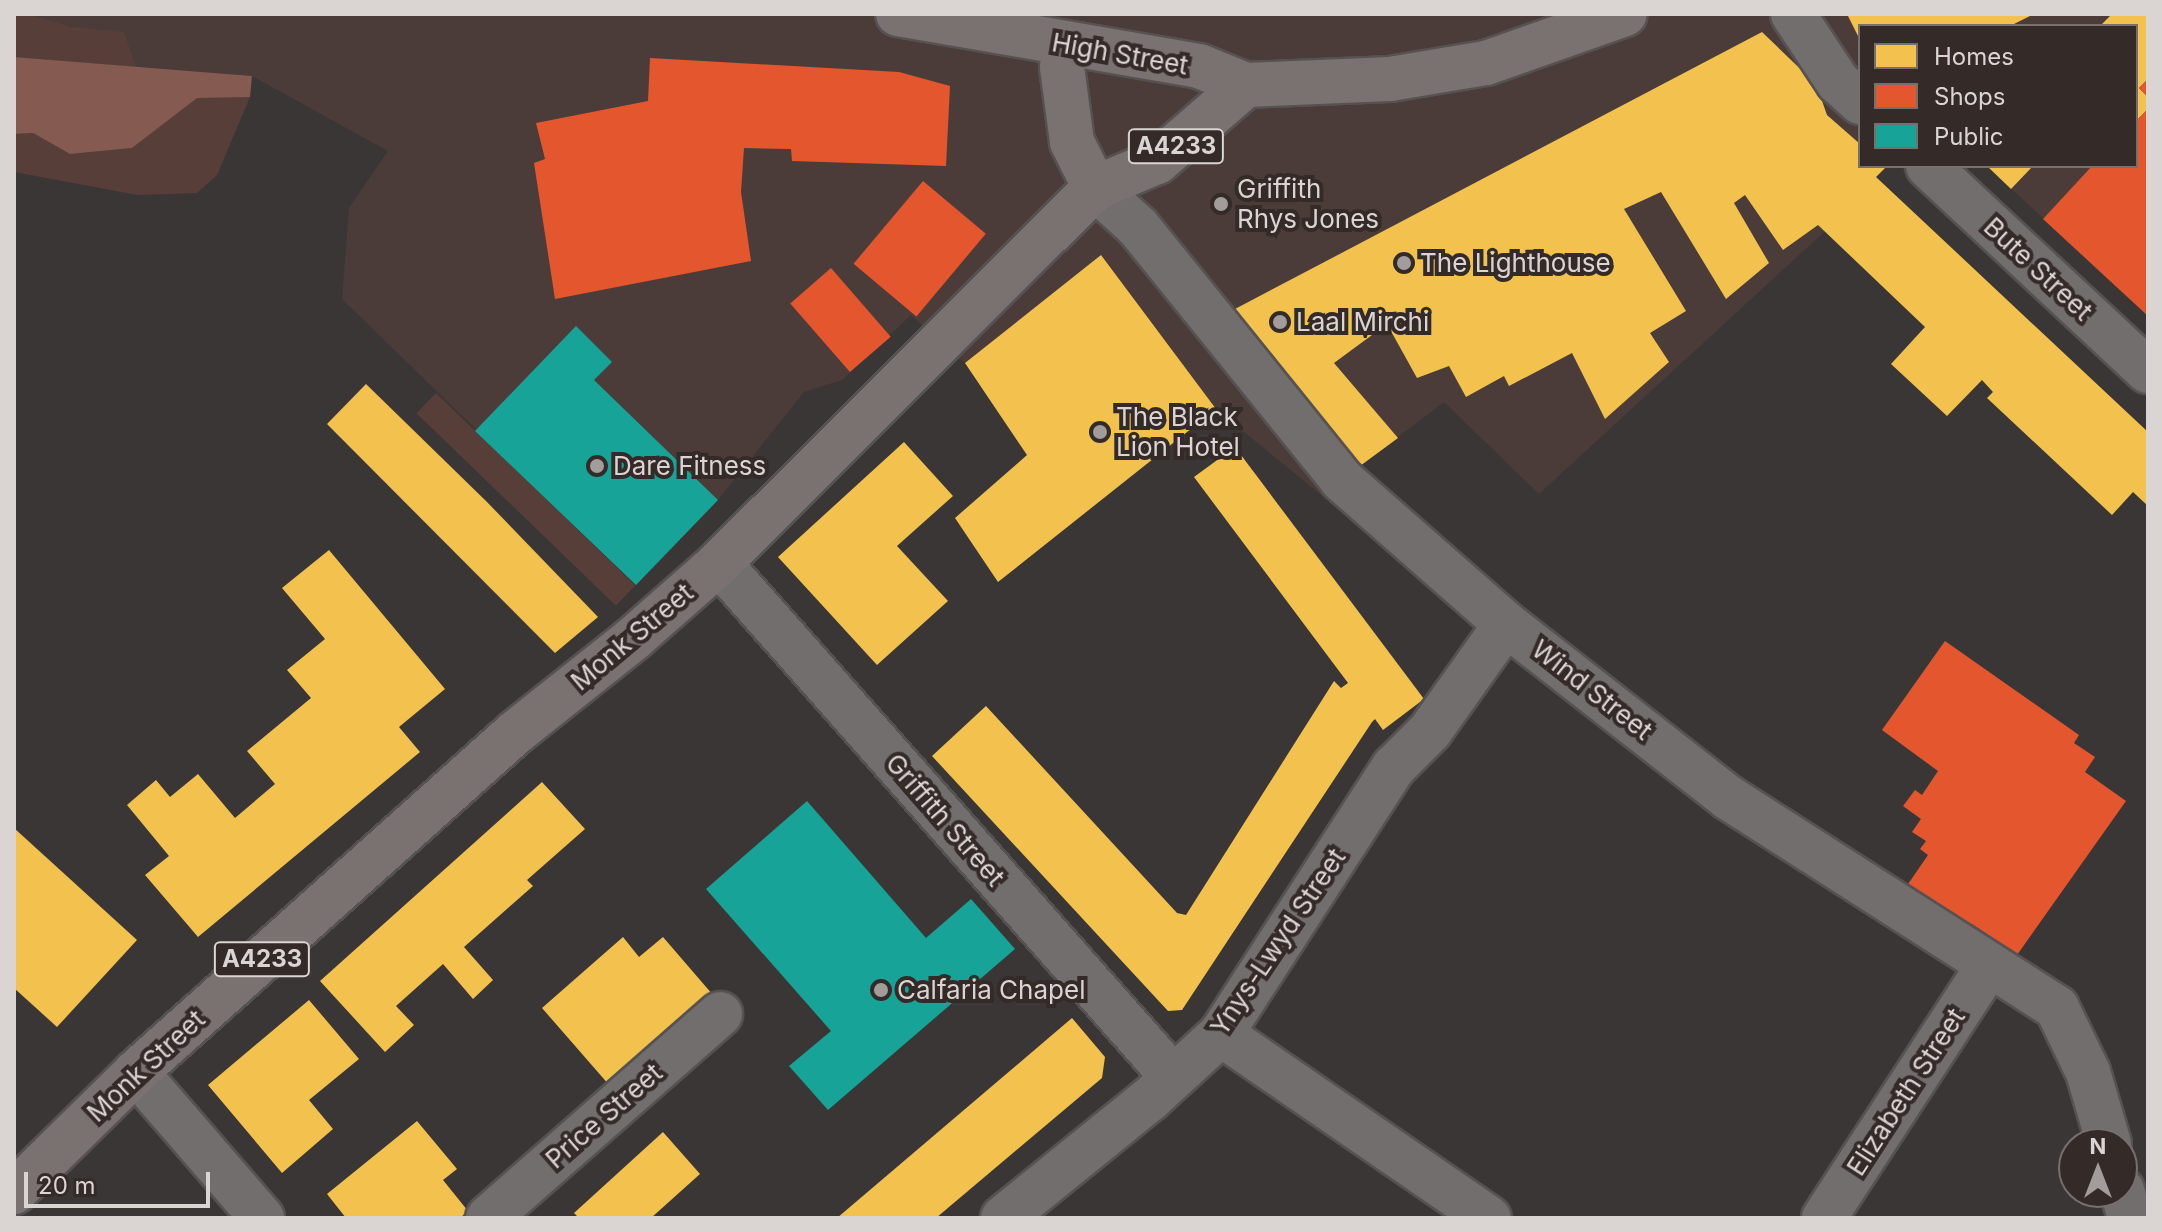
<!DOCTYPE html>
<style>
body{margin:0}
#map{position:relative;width:2162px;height:1232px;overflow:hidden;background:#3b3636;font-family:Inter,sans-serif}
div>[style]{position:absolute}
.built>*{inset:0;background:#4b3c39}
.green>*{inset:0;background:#583e39;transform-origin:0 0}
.forest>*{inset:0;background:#845a51}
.homes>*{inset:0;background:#f2c14e}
.shops>*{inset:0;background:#e4572e;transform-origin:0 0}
.public>*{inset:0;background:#17a398}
.roads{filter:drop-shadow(2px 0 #575252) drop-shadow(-2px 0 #575252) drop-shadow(0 2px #575252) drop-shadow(0 -2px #575252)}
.minor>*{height:44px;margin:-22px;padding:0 22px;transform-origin:22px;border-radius:22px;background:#726e6d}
.primary>*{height:44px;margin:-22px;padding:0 22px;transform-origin:22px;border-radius:22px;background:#797270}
.dots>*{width:22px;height:22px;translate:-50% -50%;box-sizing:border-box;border:4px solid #342b29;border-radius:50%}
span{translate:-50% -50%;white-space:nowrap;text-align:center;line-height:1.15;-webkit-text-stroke:8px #342b29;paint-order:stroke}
.shield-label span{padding:2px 6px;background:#342b29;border:2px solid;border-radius:6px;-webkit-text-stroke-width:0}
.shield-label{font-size:24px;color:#dad4d2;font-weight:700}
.street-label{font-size:26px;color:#dad4d2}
.poi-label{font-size:26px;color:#dad4d2}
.left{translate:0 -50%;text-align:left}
.frame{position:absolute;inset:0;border:16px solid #dad4d2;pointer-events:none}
.legend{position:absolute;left:1858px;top:24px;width:280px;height:144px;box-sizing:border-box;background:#342b29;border:2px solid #766f6d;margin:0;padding:10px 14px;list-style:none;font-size:24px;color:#dad4d2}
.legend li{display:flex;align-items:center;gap:16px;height:40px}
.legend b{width:40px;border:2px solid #766f6d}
.north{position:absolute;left:2058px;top:1128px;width:80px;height:80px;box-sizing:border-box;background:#342b29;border:2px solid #766f6d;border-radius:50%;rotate:0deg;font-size:22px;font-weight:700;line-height:32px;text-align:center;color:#dad4d2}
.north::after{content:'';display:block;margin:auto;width:28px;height:36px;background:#a29d9b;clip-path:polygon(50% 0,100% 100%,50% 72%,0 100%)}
.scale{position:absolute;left:24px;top:1172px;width:186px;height:36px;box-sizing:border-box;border:4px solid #dad4d2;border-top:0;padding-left:10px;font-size:24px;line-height:28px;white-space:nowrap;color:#dad4d2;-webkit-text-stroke:6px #342b29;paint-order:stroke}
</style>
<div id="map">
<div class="built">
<i style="clip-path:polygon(14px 14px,2148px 14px,2148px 316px,1987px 166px,2136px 166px,2136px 26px,1860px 26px,1860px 166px,1886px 166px,1823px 233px,1539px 494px,1444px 402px,1360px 466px,1331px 503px,1216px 409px,998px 582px,955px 518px,1027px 455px,965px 363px,911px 315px,842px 380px,804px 392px,718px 500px,636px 585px,342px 299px,349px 208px,388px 151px,252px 76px,14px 57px)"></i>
</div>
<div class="green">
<i style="clip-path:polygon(14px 14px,28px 14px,71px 27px,124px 32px,136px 67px,14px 57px)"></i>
<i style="clip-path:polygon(197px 97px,250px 97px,217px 175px,197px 193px,138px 195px,14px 172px,14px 134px,33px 133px,70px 154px,132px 148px)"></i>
<i style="left:436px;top:393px;width:277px;height:28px;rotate:44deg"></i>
</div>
<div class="forest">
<i style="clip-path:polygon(14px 57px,252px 76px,250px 97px,197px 98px,132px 148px,70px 154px,33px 133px,14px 134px)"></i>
</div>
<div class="homes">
<i style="clip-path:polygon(1847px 14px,2034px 14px,2010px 26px,1860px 26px,1860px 40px)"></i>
<i style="clip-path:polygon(2112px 14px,2148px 14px,2148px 79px,2139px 88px,2148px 97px,2148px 109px,2136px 121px,2136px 26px,2100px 26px)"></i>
<i style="clip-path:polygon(1762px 32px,1816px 84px,1827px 115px,1860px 144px,1860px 166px,1887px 166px,1876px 177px,2148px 432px,2148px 506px,2133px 492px,2112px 515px,1987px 398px,1993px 392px,1982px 380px,1947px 416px,1891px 364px,1925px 327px,1818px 225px,1783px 250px,1745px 195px,1734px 203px,1769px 263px,1726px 299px,1661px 192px,1624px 209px,1686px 311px,1650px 333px,1669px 362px,1605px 419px,1572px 353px,1509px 386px,1504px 376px,1466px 397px,1449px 366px,1417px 378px,1387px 324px,1334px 363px,1398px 438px,1360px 466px,1235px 309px)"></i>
<i style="clip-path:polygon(1987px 166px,2033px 166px,2011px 189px)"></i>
<i style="clip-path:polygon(1101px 255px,1216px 409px,998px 582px,955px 518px,1027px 455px,965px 363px)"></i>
<i style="clip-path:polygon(366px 384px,487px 502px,598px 617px,555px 653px,327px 424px)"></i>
<i style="clip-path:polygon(904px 442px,953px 496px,897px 546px,948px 601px,877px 665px,778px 557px)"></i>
<i style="clip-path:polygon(1235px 447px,1424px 699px,1383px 730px,1375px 719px,1372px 722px,1182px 1010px,1168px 1011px,932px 756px,986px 706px,1177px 913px,1186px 915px,1334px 681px,1341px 688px,1348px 683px,1194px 477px)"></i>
<i style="clip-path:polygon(329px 550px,445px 689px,399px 727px,420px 752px,198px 937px,145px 875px,169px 856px,127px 805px,156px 780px,170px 797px,198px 774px,235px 818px,275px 784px,247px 751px,311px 698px,287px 670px,325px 639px,282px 588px)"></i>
<i style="clip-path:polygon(542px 782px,585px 829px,527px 880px,533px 886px,464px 947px,493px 980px,473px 999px,443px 964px,396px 1006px,414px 1025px,385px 1052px,320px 981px)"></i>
<i style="clip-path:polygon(14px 828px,137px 940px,57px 1027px,14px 988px)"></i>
<i style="clip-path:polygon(623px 937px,639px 957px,663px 937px,713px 995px,610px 1086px,542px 1008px)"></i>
<i style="clip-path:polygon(309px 1000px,359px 1059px,309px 1100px,333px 1129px,282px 1173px,208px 1085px)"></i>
<i style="clip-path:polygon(1072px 1018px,1105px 1057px,1102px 1078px,936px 1218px,837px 1218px)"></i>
<i style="clip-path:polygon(417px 1121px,457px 1169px,443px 1180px,468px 1211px,460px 1218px,346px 1218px,327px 1194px)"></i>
<i style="clip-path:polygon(663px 1132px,700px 1174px,651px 1218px,579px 1218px,574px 1213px)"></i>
</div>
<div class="shops">
<i style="clip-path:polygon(650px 58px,899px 72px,950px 86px,946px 166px,792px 161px,791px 149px,744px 148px,741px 192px,751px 261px,555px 299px,534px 163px,545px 159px,536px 123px,648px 101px)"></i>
<i style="clip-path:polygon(2148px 79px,2148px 97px,2139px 88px)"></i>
<i style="clip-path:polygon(2148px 109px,2148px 316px,2043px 219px,2092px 166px,2136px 166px,2136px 121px)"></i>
<i style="left:923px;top:181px;width:82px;height:108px;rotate:40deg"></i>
<i style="left:831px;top:268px;width:91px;height:54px;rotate:49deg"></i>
<i style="clip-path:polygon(1945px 641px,2079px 735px,2074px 743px,2095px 757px,2085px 772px,2126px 801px,2017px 955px,1972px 924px,1967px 930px,1906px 887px,1928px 855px,1920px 849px,1926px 841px,1912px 832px,1921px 819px,1903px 806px,1915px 790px,1922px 795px,1938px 771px,1882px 730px)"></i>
</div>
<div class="public">
<i style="clip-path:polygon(576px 326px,612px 362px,594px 380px,718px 500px,636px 585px,475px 431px)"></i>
<i style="clip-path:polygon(807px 801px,926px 938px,971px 899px,1015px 949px,828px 1110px,789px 1066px,831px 1031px,706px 889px)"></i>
</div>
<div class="roads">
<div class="minor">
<i style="left:1793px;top:14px;width:82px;rotate:56.5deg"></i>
<i style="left:1838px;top:82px;width:30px;rotate:42deg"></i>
<i style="left:1928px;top:166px;width:301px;rotate:43deg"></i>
<i style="left:1095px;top:188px;width:58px;rotate:42.2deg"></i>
<i style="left:1138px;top:227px;width:325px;rotate:51.1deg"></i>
<i style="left:1342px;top:480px;width:218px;rotate:41.3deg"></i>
<i style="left:1506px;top:624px;width:283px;rotate:38deg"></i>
<i style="left:1729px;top:798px;width:389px;rotate:32.6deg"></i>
<i style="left:2057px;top:1008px;width:71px;rotate:64.2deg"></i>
<i style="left:2088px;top:1072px;width:75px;rotate:73.7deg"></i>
<i style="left:719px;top:563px;width:684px;rotate:48.55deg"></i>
<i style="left:1221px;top:1034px;width:325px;rotate:34.5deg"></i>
<i style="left:136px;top:1072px;width:193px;rotate:49.2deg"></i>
<i style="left:2122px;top:1190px;width:29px;rotate:74deg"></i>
<i style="left:488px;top:1218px;width:309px;rotate:-41.3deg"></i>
<i style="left:1003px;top:1218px;width:189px;rotate:-39deg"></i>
<i style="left:1150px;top:1099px;width:96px;rotate:-42.5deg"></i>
<i style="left:1221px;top:1034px;width:318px;rotate:-57.1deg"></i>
<i style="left:1394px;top:767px;width:51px;rotate:-45deg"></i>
<i style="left:1430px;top:731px;width:131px;rotate:-54.6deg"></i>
<i style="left:1824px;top:1218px;width:302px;rotate:-56.9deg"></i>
</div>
<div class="primary">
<i style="left:898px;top:14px;width:305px;rotate:9.8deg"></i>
<i style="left:1199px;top:66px;width:51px;rotate:22deg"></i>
<i style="left:1246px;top:85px;width:144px;rotate:-2.4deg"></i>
<i style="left:1390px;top:79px;width:97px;rotate:-9.5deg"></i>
<i style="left:1486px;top:63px;width:147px;rotate:-19.4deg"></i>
<i style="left:1066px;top:45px;width:22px;rotate:100deg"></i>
<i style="left:1062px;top:67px;width:76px;rotate:82.4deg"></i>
<i style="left:1072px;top:142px;width:51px;rotate:63.4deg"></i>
<i style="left:14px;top:1192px;width:171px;rotate:-44.5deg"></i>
<i style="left:136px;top:1072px;width:510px;rotate:-41.82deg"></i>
<i style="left:516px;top:732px;width:151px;rotate:-38.5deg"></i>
<i style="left:634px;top:638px;width:113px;rotate:-41.4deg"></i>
<i style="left:719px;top:563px;width:531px;rotate:-44.92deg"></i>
<i style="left:1095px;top:188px;width:67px;rotate:-22.8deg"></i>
<i style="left:1157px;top:162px;width:118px;rotate:-40.9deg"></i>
</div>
</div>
<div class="dots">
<i style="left:1221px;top:204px;background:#a29d9b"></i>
<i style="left:1404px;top:263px;background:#a29d9b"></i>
<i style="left:1280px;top:322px;background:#a29d9b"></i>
<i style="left:1100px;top:432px;background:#a29d9b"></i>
<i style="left:597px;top:466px;background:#a29d9b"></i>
<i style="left:881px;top:990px;background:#a29d9b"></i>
</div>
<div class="shield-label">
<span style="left:1176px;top:146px">A4233</span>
<span style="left:262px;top:959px">A4233</span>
</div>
<div class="street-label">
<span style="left:1120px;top:54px;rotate:10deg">High Street</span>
<span style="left:2038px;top:269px;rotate:43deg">Bute Street</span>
<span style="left:632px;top:637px;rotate:-40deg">Monk Street</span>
<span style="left:1592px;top:690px;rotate:38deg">Wind Street</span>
<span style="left:945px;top:820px;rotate:49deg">Griffith Street</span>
<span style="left:1278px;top:942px;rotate:-56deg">Ynys-Lwyd Street</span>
<span style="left:146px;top:1066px;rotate:-43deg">Monk Street</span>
<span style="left:1906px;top:1092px;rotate:-57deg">Elizabeth Street</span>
<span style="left:604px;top:1116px;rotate:-41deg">Price Street</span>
</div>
<div class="poi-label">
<span class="left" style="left:1237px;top:204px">Griffith<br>Rhys Jones</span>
<span class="left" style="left:1420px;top:263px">The Lighthouse</span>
<span class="left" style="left:1296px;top:322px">Laal Mirchi</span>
<span class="left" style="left:1116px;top:432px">The Black<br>Lion Hotel</span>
<span class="left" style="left:613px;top:466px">Dare Fitness</span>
<span class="left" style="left:897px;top:990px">Calfaria Chapel</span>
</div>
<div class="frame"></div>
<ul class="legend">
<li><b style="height:22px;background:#f2c14e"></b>Homes</li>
<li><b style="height:22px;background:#e4572e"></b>Shops</li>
<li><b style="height:22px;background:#17a398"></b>Public</li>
</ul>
<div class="north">N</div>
<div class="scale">20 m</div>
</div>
